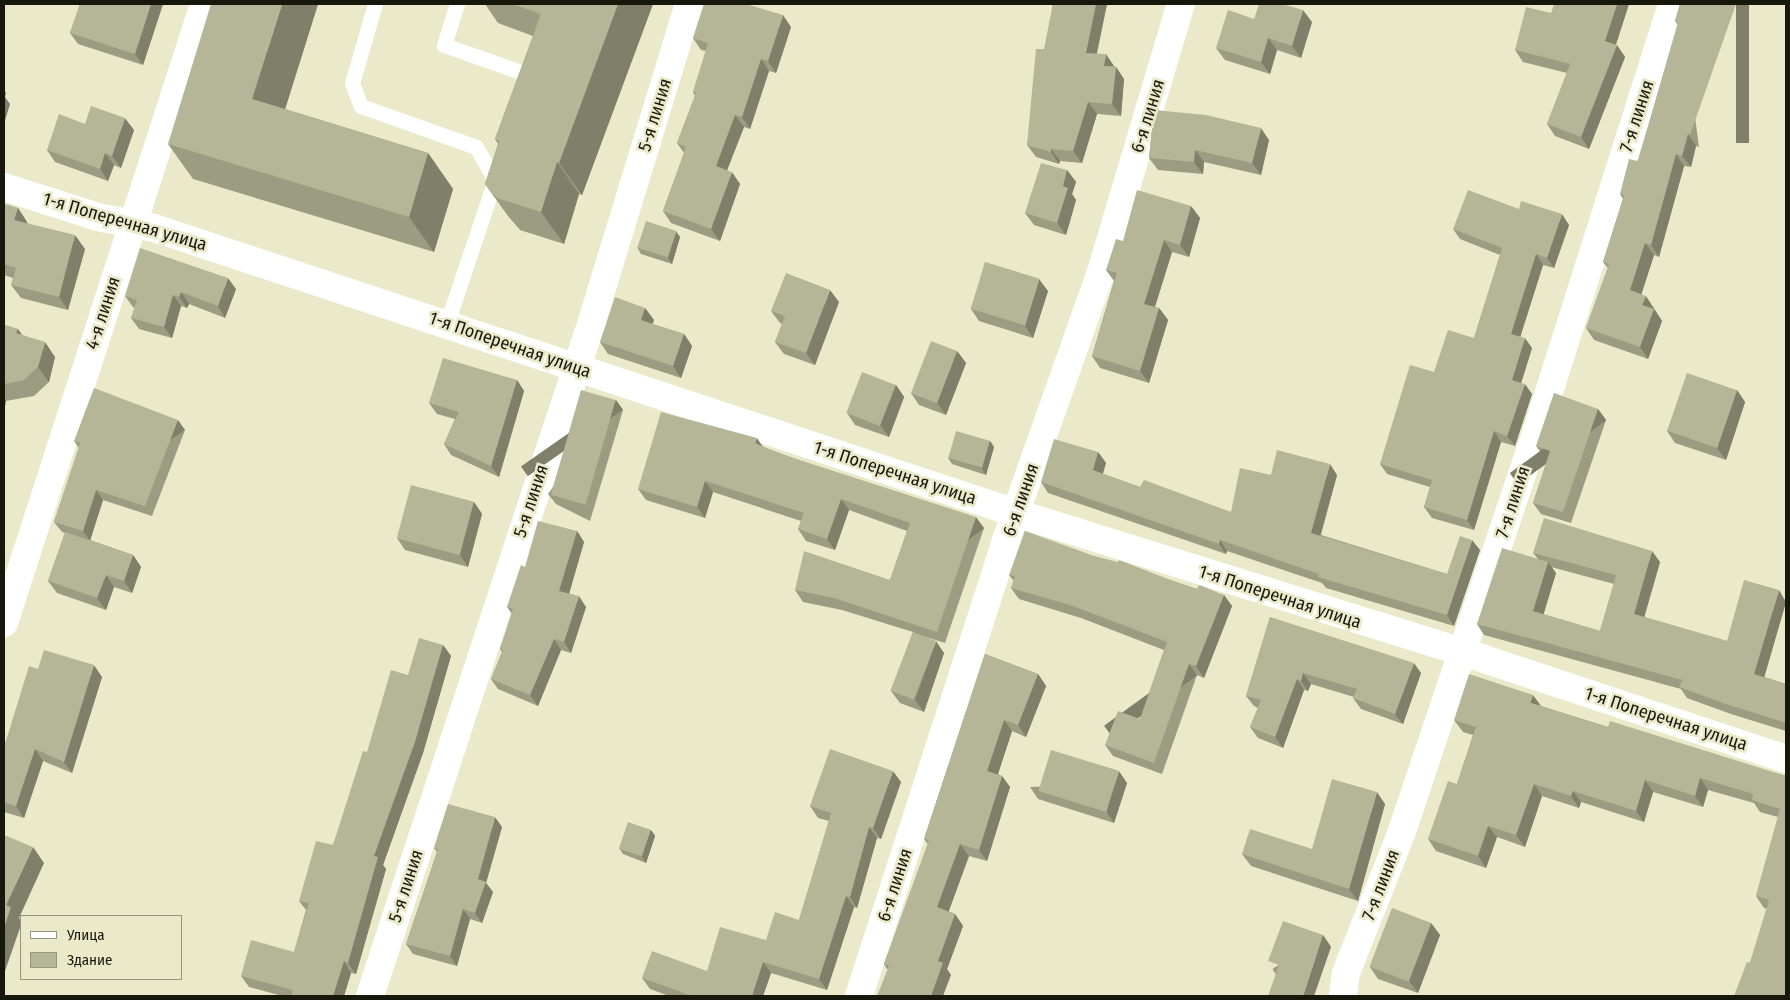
<!DOCTYPE html>
<meta charset="utf-8">
<style>
body{margin:0}
#map{position:relative;width:1790px;height:1000px;overflow:hidden;background:#eaeacb;font-family:"Fira Sans Condensed",sans-serif}
div>[style]{position:absolute}
.service>*{height:15px;margin:-7.5px;padding:0 7.5px;transform-origin:7.5px;border-radius:7.5px;background:#fff}
.minor>*{height:28px;margin:-14px;padding:0 14px;transform-origin:14px;border-radius:14px;background:#fff}
.wall>*{inset:0;background:#9c9c82;transform-origin:0 0}
.shaded-wall>*{inset:0;background:#7f7f6a;transform-origin:0 0}
.building>*{inset:0;background:#b5b597;transform-origin:0 0}
span{translate:-50% -50%;white-space:nowrap;text-align:center;line-height:1.15;-webkit-text-stroke:5px #eaeacb;paint-order:stroke}
.street-label{font-size:18px;color:#18170c}
.frame{position:absolute;inset:0;border:5px solid #18170c;pointer-events:none}
.legend{position:absolute;left:20px;top:915px;width:162px;height:65px;box-sizing:border-box;background:#eaeacb;border:1px solid #96967f;margin:0;padding:6px 9px;list-style:none;font-size:15px;color:#18170c}
.legend li{display:flex;align-items:center;gap:10px;height:25px}
.legend b{width:25px;border:1px solid #96967f}
</style>
<div id="map">
<div class="service">
<i style="left:375px;top:4px;width:82px;rotate:106.2deg"></i>
<i style="left:352px;top:83px;width:25px;rotate:69deg"></i>
<i style="left:361px;top:106px;width:122px;rotate:19.6deg"></i>
<i style="left:476px;top:147px;width:38px;rotate:60deg"></i>
<i style="left:495px;top:180px;width:151px;rotate:108.6deg"></i>
<i style="left:457px;top:4px;width:43px;rotate:107.6deg"></i>
<i style="left:444px;top:45px;width:82px;rotate:19.3deg"></i>
</div>
<div class="minor">
<i style="left:4px;top:187px;width:99px;rotate:17.7deg"></i>
<i style="left:98px;top:217px;width:57px;rotate:11.1deg"></i>
<i style="left:154px;top:228px;width:908px;rotate:18.3deg"></i>
<i style="left:1016px;top:513px;width:490px;rotate:17.3deg"></i>
<i style="left:1484px;top:659px;width:318px;rotate:18.3deg"></i>
<i style="left:4px;top:623px;width:651px;rotate:-72.09deg"></i>
<i style="left:370px;top:996px;width:711px;rotate:-71.79deg"></i>
<i style="left:592px;top:321px;width:332px;rotate:-73deg"></i>
<i style="left:859px;top:996px;width:476px;rotate:-72.1deg"></i>
<i style="left:1005px;top:543px;width:284px;rotate:-70.5deg"></i>
<i style="left:1100px;top:275px;width:283px;rotate:-73.4deg"></i>
<i style="left:1343px;top:996px;width:23px;rotate:-83deg"></i>
<i style="left:1346px;top:973px;width:149px;rotate:-68.4deg"></i>
<i style="left:1401px;top:834px;width:446px;rotate:-71.4deg"></i>
<i style="left:1543px;top:411px;width:427px;rotate:-72.4deg"></i>
</div>
<div class="wall">
<i style="clip-path:polygon(80px 4px,163px 4px,143px 65px,78px 44px,70px 33px)"></i>
<i style="clip-path:polygon(318px 4px,285px 109px,428px 153px,453px 189px,434px 252px,193px 179px,168px 144px)"></i>
<i style="clip-path:polygon(485px 4px,653px 4px,582px 195px,579px 194px,564px 244px,520px 230px,508px 216px,485px 184px,498px 144px,495px 139px,533px 36px,498px 23px)"></i>
<i style="clip-path:polygon(1053px 4px,1107px 4px,1097px 54px,1114px 66px,1116px 67px,1124px 79px,1121px 116px,1097px 114px,1082px 163px,1060px 161px,1059px 164px,1036px 157px,1027px 145px)"></i>
<i style="clip-path:polygon(1629px 4px,1616px 45px,1625px 57px,1589px 149px,1555px 136px,1547px 124px,1567px 73px,1523px 62px,1515px 50px)"></i>
<i style="clip-path:polygon(1680px 4px,1699px 147px,1696px 146px,1691px 167px,1684px 166px,1659px 257px,1654px 255px,1641px 294px,1654px 308px,1654px 309px,1662px 321px,1648px 359px,1594px 340px,1586px 328px,1608px 268px,1603px 262px,1623px 199px,1620px 194px,1638px 161px,1678px 25px,1675px 21px)"></i>
<i style="clip-path:polygon(1254px 19px,1312px 22px,1301px 58px,1277px 50px,1270px 74px,1225px 60px,1216px 48px)"></i>
<i style="clip-path:polygon(791px 27px,776px 73px,769px 71px,750px 129px,744px 127px,727px 170px,740px 184px,720px 241px,671px 223px,663px 211px,684px 153px,677px 143px,695px 96px,693px 92px,706px 51px,701px 50px,693px 38px)"></i>
<i style="clip-path:polygon(1154px 110px,1269px 140px,1261px 175px,1204px 162px,1203px 174px,1158px 170px,1149px 158px)"></i>
<i style="clip-path:polygon(85px 124px,134px 130px,121px 168px,114px 165px,108px 181px,55px 162px,47px 150px)"></i>
<i style="clip-path:polygon(1067px 170px,1076px 182px,1072px 194px,1076px 200px,1066px 235px,1034px 225px,1025px 213px)"></i>
<i style="clip-path:polygon(4px 204px,18px 208px,27px 222px,27px 223px,85px 249px,68px 310px,21px 298px,11px 285px,13px 278px,4px 275px)"></i>
<i style="clip-path:polygon(1191px 206px,1200px 218px,1189px 257px,1172px 252px,1155px 307px,1159px 308px,1168px 320px,1149px 383px,1100px 368px,1092px 356px,1114px 281px,1106px 270px,1123px 241px)"></i>
<i style="clip-path:polygon(1519px 209px,1569px 225px,1554px 268px,1543px 265px,1520px 337px,1532px 348px,1521px 383px,1532px 394px,1515px 446px,1501px 442px,1474px 530px,1432px 518px,1424px 507px,1430px 487px,1387px 474px,1380px 464px,1434px 372px,1474px 338px,1500px 255px,1460px 239px,1453px 229px)"></i>
<i style="clip-path:polygon(680px 237px,672px 264px,641px 254px,637px 247px)"></i>
<i style="clip-path:polygon(236px 289px,225px 318px,189px 304px,187px 308px,181px 306px,172px 338px,139px 329px,131px 318px,135px 308px,133px 307px,125px 296px)"></i>
<i style="clip-path:polygon(1048px 291px,1033px 338px,979px 321px,971px 309px)"></i>
<i style="clip-path:polygon(839px 302px,815px 365px,784px 354px,775px 342px,782px 324px,780px 323px,771px 311px)"></i>
<i style="clip-path:polygon(645px 308px,654px 320px,652px 324px,684px 334px,692px 346px,681px 378px,608px 354px,600px 342px)"></i>
<i style="clip-path:polygon(4px 325px,18px 329px,22px 335px,55px 357px,49px 382px,34px 396px,6px 401px,4px 411px)"></i>
<i style="clip-path:polygon(957px 351px,966px 363px,946px 415px,919px 405px,911px 393px)"></i>
<i style="clip-path:polygon(517px 380px,524px 391px,499px 477px,451px 455px,444px 444px,455px 419px,437px 414px,429px 403px)"></i>
<i style="clip-path:polygon(896px 385px,904px 397px,889px 437px,855px 425px,847px 413px)"></i>
<i style="clip-path:polygon(1737px 390px,1745px 402px,1726px 460px,1675px 443px,1667px 431px)"></i>
<i style="clip-path:polygon(616px 400px,623px 410px,590px 521px,556px 504px,548px 494px)"></i>
<i style="clip-path:polygon(1598px 409px,1606px 420px,1571px 523px,1541px 514px,1533px 503px,1548px 458px,1544px 457px,1536px 446px)"></i>
<i style="clip-path:polygon(185px 430px,152px 516px,103px 500px,90px 540px,133px 555px,141px 567px,132px 593px,114px 587px,106px 610px,57px 593px,48px 581px,65px 533px,62px 532px,54px 522px,79px 448px,74px 441px)"></i>
<i style="clip-path:polygon(990px 441px,994px 447px,986px 475px,952px 464px,948px 458px)"></i>
<i style="clip-path:polygon(763px 447px,984px 528px,945px 643px,913px 633px,944px 653px,924px 712px,900px 703px,891px 691px,913px 632px,842px 610px,803px 602px,795px 590px,890px 580px,907px 531px,849px 510px,835px 550px,806px 541px,798px 529px,801px 521px,713px 492px,705px 518px,646px 500px,638px 489px)"></i>
<i style="clip-path:polygon(1098px 452px,1106px 463px,1103px 474px,1140px 487px,1231px 512px,1271px 475px,1337px 475px,1321px 535px,1447px 574px,1480px 550px,1454px 626px,1326px 588px,1322px 583px,1227px 551px,1226px 554px,1048px 493px,1041px 482px)"></i>
<i style="clip-path:polygon(474px 502px,482px 514px,468px 567px,405px 550px,397px 538px)"></i>
<i style="clip-path:polygon(577px 531px,584px 542px,569px 593px,586px 607px,571px 653px,561px 650px,538px 706px,498px 689px,491px 679px,502px 652px,500px 649px,512px 614px,507px 607px,525px 567px)"></i>
<i style="clip-path:polygon(evenodd,1533px 553px,1660px 562px,1644px 617px,1727px 641px,1786px 602px,1764px 677px,1786px 684px,1786px 731px,1731px 714px,1687px 698px,1681px 689px,1484px 635px,1477px 624px,1538px 559px,1533px 553px,1551px 567px,1614px 584px,1600px 631px,1543px 614px,1556px 573px,1551px 567px)"></i>
<i style="clip-path:polygon(1094px 556px,1197px 589px,1224px 595px,1232px 606px,1204px 678px,1197px 675px,1162px 774px,1113px 756px,1105px 745px,1140px 719px,1164px 650px,1081px 618px,1019px 599px,1011px 588px,1014px 581px,1009px 575px)"></i>
<i style="clip-path:polygon(1270px 617px,1421px 673px,1403px 724px,1361px 709px,1353px 698px,1354px 697px,1311px 684px,1308px 691px,1304px 690px,1283px 748px,1258px 738px,1250px 727px,1258px 708px,1254px 706px,1246px 696px)"></i>
<i style="clip-path:polygon(443px 645px,451px 656px,423px 753px,383px 865px,386px 869px,356px 974px,351px 973px,344px 996px,282px 996px,249px 987px,241px 976px,294px 952px,306px 910px,299px 901px,333px 845px,367px 752px,408px 675px)"></i>
<i style="clip-path:polygon(985px 654px,1038px 674px,1046px 686px,1026px 737px,1012px 731px,998px 774px,1002px 776px,1010px 787px,987px 861px,969px 856px,948px 911px,955px 914px,963px 926px,947px 969px,951px 975px,887px 969px,884px 964px,928px 844px,924px 839px)"></i>
<i style="clip-path:polygon(38px 669px,102px 677px,72px 773px,43px 761px,24px 818px,4px 812px,4px 743px,5px 744px)"></i>
<i style="clip-path:polygon(1541px 706px,1608px 727px,1786px 776px,1786px 996px,1750px 963px,1767px 909px,1764px 908px,1756px 896px,1778px 817px,1760px 812px,1754px 803px,1708px 790px,1703px 807px,1653px 792px,1644px 822px,1581px 802px,1579px 808px,1542px 796px,1525px 847px,1497px 837px,1486px 868px,1436px 851px,1428px 839px,1457px 784px,1473px 735px,1463px 732px,1454px 720px)"></i>
<i style="clip-path:polygon(901px 782px,881px 839px,877px 838px,857px 908px,854px 907px,827px 990px,771px 973px,763px 996px,669px 996px,650px 989px,642px 978px,707px 971px,766px 940px,799px 920px,829px 821px,818px 818px,810px 806px)"></i>
<i style="clip-path:polygon(1127px 783px,1114px 823px,1038px 799px,1030px 787px)"></i>
<i style="clip-path:polygon(1385px 804px,1358px 901px,1251px 866px,1242px 854px,1312px 849px)"></i>
<i style="clip-path:polygon(502px 827px,486px 883px,493px 892px,482px 923px,470px 919px,457px 966px,413px 954px,406px 944px,437px 852px,434px 848px)"></i>
<i style="clip-path:polygon(651px 830px,655px 836px,646px 863px,623px 854px,619px 848px)"></i>
<i style="clip-path:polygon(1431px 923px,1440px 935px,1418px 993px,1378px 979px,1370px 967px)"></i>
<i style="left:1323px;top:935px;width:14px;height:61px;rotate:56deg"></i>
</div>
<div class="shaded-wall">
<i style="clip-path:polygon(151px 4px,163px 4px,143px 65px,135px 54px)"></i>
<i style="clip-path:polygon(282px 4px,318px 4px,277px 135px,252px 99px)"></i>
<i style="clip-path:polygon(618px 4px,653px 4px,582px 195px,559px 163px)"></i>
<i style="clip-path:polygon(1096px 4px,1107px 4px,1094px 65px,1086px 53px)"></i>
<i style="clip-path:polygon(1617px 4px,1629px 4px,1613px 53px,1605px 41px)"></i>
<i style="left:1736px;top:4px;width:13px;height:139px"></i>
<i style="clip-path:polygon(1303px 10px,1312px 22px,1301px 58px,1292px 46px)"></i>
<i style="clip-path:polygon(783px 15px,791px 27px,776px 73px,768px 61px)"></i>
<i style="clip-path:polygon(1268px 38px,1277px 50px,1270px 74px,1261px 62px)"></i>
<i style="clip-path:polygon(1617px 45px,1625px 57px,1589px 149px,1581px 137px)"></i>
<i style="clip-path:polygon(1106px 54px,1114px 66px,1104px 66px)"></i>
<i style="clip-path:polygon(761px 59px,769px 71px,750px 129px,742px 117px)"></i>
<i style="clip-path:polygon(1116px 67px,1124px 79px,1121px 116px,1112px 104px)"></i>
<i style="clip-path:polygon(4px 89px,6px 93px,5px 97px,10px 104px,4px 124px)"></i>
<i style="clip-path:polygon(1088px 102px,1097px 114px,1082px 163px,1073px 151px)"></i>
<i style="clip-path:polygon(735px 115px,744px 127px,724px 178px,716px 166px)"></i>
<i style="clip-path:polygon(125px 118px,134px 130px,121px 168px,112px 156px)"></i>
<i style="clip-path:polygon(1261px 128px,1269px 140px,1261px 175px,1252px 163px)"></i>
<i style="clip-path:polygon(1688px 134px,1696px 146px,1691px 167px,1682px 156px)"></i>
<i style="clip-path:polygon(1051px 149px,1060px 161px,1059px 164px,1051px 152px)"></i>
<i style="clip-path:polygon(1195px 150px,1204px 162px,1203px 174px,1194px 162px)"></i>
<i style="clip-path:polygon(105px 153px,114px 165px,108px 181px,100px 169px)"></i>
<i style="clip-path:polygon(428px 153px,453px 189px,434px 252px,409px 217px)"></i>
<i style="clip-path:polygon(1676px 154px,1684px 166px,1659px 257px,1651px 245px)"></i>
<i style="clip-path:polygon(557px 162px,579px 194px,564px 244px,541px 212px)"></i>
<i style="clip-path:polygon(1067px 170px,1076px 182px,1072px 194px,1076px 200px,1066px 235px,1057px 223px,1063px 186px)"></i>
<i style="clip-path:polygon(732px 172px,740px 184px,720px 241px,711px 229px)"></i>
<i style="clip-path:polygon(1191px 206px,1200px 218px,1189px 257px,1180px 245px)"></i>
<i style="clip-path:polygon(18px 208px,27px 222px,24px 233px,14px 220px)"></i>
<i style="clip-path:polygon(1562px 214px,1569px 225px,1554px 268px,1547px 258px)"></i>
<i style="clip-path:polygon(676px 231px,680px 237px,672px 264px,668px 258px)"></i>
<i style="clip-path:polygon(75px 235px,85px 249px,68px 310px,59px 297px)"></i>
<i style="clip-path:polygon(1164px 240px,1172px 252px,1152px 316px,1144px 304px)"></i>
<i style="clip-path:polygon(1645px 243px,1654px 255px,1639px 302px,1630px 290px)"></i>
<i style="clip-path:polygon(1536px 254px,1543px 265px,1518px 344px,1511px 334px)"></i>
<i style="clip-path:polygon(228px 278px,236px 289px,225px 318px,218px 306px)"></i>
<i style="clip-path:polygon(1039px 279px,1048px 291px,1033px 338px,1025px 326px)"></i>
<i style="clip-path:polygon(830px 290px,839px 302px,815px 365px,806px 353px)"></i>
<i style="clip-path:polygon(181px 292px,189px 304px,187px 308px,179px 297px)"></i>
<i style="clip-path:polygon(173px 295px,181px 306px,172px 338px,164px 327px)"></i>
<i style="clip-path:polygon(1646px 296px,1662px 321px,1648px 359px,1640px 347px,1642px 305px)"></i>
<i style="clip-path:polygon(645px 308px,654px 320px,650px 332px,641px 320px)"></i>
<i style="clip-path:polygon(1159px 308px,1168px 320px,1149px 383px,1140px 371px)"></i>
<i style="clip-path:polygon(18px 329px,28px 344px,16px 333px)"></i>
<i style="clip-path:polygon(684px 334px,692px 346px,681px 378px,673px 366px)"></i>
<i style="clip-path:polygon(1525px 338px,1532px 348px,1519px 390px,1512px 380px)"></i>
<i style="clip-path:polygon(45px 342px,55px 357px,49px 382px,38px 367px)"></i>
<i style="clip-path:polygon(957px 351px,966px 363px,946px 415px,937px 403px)"></i>
<i style="clip-path:polygon(517px 380px,524px 391px,499px 477px,491px 466px)"></i>
<i style="clip-path:polygon(1525px 384px,1532px 394px,1515px 446px,1507px 436px)"></i>
<i style="clip-path:polygon(896px 385px,904px 397px,889px 437px,880px 425px)"></i>
<i style="clip-path:polygon(1737px 390px,1745px 402px,1726px 460px,1717px 448px)"></i>
<i style="clip-path:polygon(4px 398px,6px 401px,4px 411px)"></i>
<i style="left:616px;top:400px;width:12px;height:116px;rotate:55deg"></i>
<i style="left:1598px;top:409px;width:14px;height:109px;rotate:54deg"></i>
<i style="left:178px;top:420px;width:12px;height:92px;rotate:55deg"></i>
<i style="clip-path:polygon(1494px 431px,1501px 442px,1474px 530px,1467px 520px)"></i>
<i style="clip-path:polygon(757px 438px,765px 450px,755px 443px)"></i>
<i style="clip-path:polygon(990px 441px,994px 447px,986px 475px,982px 469px)"></i>
<i style="clip-path:polygon(1098px 452px,1106px 463px,1100px 481px,1093px 470px)"></i>
<i style="clip-path:polygon(1330px 464px,1337px 475px,1318px 543px,1311px 533px)"></i>
<i style="clip-path:polygon(705px 481px,713px 492px,705px 518px,697px 507px)"></i>
<i style="clip-path:polygon(96px 490px,103px 500px,90px 541px,83px 531px)"></i>
<i style="clip-path:polygon(841px 499px,849px 510px,835px 550px,827px 539px)"></i>
<i style="clip-path:polygon(474px 502px,482px 514px,468px 567px,460px 555px)"></i>
<i style="left:976px;top:517px;width:14px;height:121px;rotate:54deg"></i>
<i style="clip-path:polygon(577px 531px,584px 542px,567px 601px,559px 591px)"></i>
<i style="clip-path:polygon(1220px 540px,1227px 551px,1226px 554px,1219px 544px)"></i>
<i style="clip-path:polygon(1472px 540px,1480px 550px,1454px 626px,1447px 615px)"></i>
<i style="clip-path:polygon(1652px 551px,1660px 562px,1642px 625px,1634px 614px)"></i>
<i style="clip-path:polygon(133px 555px,141px 567px,132px 593px,124px 581px)"></i>
<i style="clip-path:polygon(1548px 562px,1556px 573px,1541px 623px,1533px 611px)"></i>
<i style="clip-path:polygon(106px 575px,114px 587px,106px 610px,97px 598px)"></i>
<i style="clip-path:polygon(1779px 590px,1786px 602px,1762px 685px,1754px 674px)"></i>
<i style="clip-path:polygon(1224px 595px,1232px 606px,1204px 678px,1196px 666px)"></i>
<i style="clip-path:polygon(579px 596px,586px 607px,571px 653px,564px 642px)"></i>
<i style="clip-path:polygon(554px 639px,561px 650px,538px 706px,530px 695px)"></i>
<i style="clip-path:polygon(936px 641px,944px 653px,924px 712px,915px 700px)"></i>
<i style="clip-path:polygon(443px 645px,451px 656px,423px 753px,383px 865px,386px 869px,356px 974px,348px 963px,374px 856px)"></i>
<i style="clip-path:polygon(1414px 663px,1421px 673px,1403px 724px,1395px 714px)"></i>
<i style="left:1189px;top:664px;width:14px;height:105px;rotate:54deg"></i>
<i style="clip-path:polygon(94px 665px,102px 677px,72px 773px,64px 762px)"></i>
<i style="clip-path:polygon(1303px 673px,1311px 684px,1308px 691px,1301px 681px)"></i>
<i style="clip-path:polygon(1038px 674px,1046px 686px,1026px 737px,1018px 725px)"></i>
<i style="clip-path:polygon(1297px 679px,1304px 690px,1283px 748px,1275px 737px)"></i>
<i style="clip-path:polygon(1533px 695px,1541px 706px,1530px 703px)"></i>
<i style="clip-path:polygon(1004px 720px,1012px 731px,995px 783px,987px 771px)"></i>
<i style="clip-path:polygon(35px 749px,43px 761px,24px 818px,16px 806px)"></i>
<i style="clip-path:polygon(893px 771px,901px 782px,881px 839px,873px 828px)"></i>
<i style="clip-path:polygon(1119px 771px,1127px 783px,1114px 823px,1106px 811px)"></i>
<i style="clip-path:polygon(1002px 776px,1010px 787px,987px 861px,979px 850px)"></i>
<i style="clip-path:polygon(1700px 778px,1708px 790px,1703px 807px,1695px 796px)"></i>
<i style="clip-path:polygon(1645px 780px,1653px 792px,1644px 822px,1636px 811px)"></i>
<i style="clip-path:polygon(1534px 784px,1542px 796px,1525px 847px,1516px 835px)"></i>
<i style="clip-path:polygon(1573px 791px,1581px 802px,1579px 808px,1571px 796px)"></i>
<i style="clip-path:polygon(1377px 792px,1385px 804px,1358px 901px,1349px 889px)"></i>
<i style="clip-path:polygon(495px 817px,502px 827px,486px 883px,493px 892px,482px 923px,475px 913px,478px 879px)"></i>
<i style="clip-path:polygon(1488px 826px,1497px 837px,1486px 868px,1478px 856px)"></i>
<i style="clip-path:polygon(869px 827px,877px 838px,857px 908px,850px 897px)"></i>
<i style="clip-path:polygon(651px 830px,655px 836px,646px 863px,642px 857px)"></i>
<i style="clip-path:polygon(960px 844px,969px 856px,946px 919px,937px 907px)"></i>
<i style="clip-path:polygon(33px 847px,44px 863px,19px 918px,21px 921px,21px 925px,4px 974px,4px 928px,6px 905px)"></i>
<i style="clip-path:polygon(846px 896px,854px 907px,827px 990px,819px 979px)"></i>
<i style="clip-path:polygon(463px 909px,470px 919px,457px 966px,450px 956px)"></i>
<i style="clip-path:polygon(955px 914px,963px 926px,947px 969px,951px 975px,943px 996px,931px 996px,938px 961px)"></i>
<i style="clip-path:polygon(1431px 923px,1440px 935px,1418px 993px,1409px 981px)"></i>
<i style="clip-path:polygon(1323px 935px,1331px 947px,1314px 996px,1303px 996px)"></i>
<i style="clip-path:polygon(344px 961px,351px 973px,344px 996px,333px 996px)"></i>
<i style="clip-path:polygon(763px 962px,771px 973px,763px 996px,752px 996px)"></i>
</div>
<div class="building">
<i style="clip-path:polygon(80px 4px,151px 4px,135px 54px,70px 33px)"></i>
<i style="clip-path:polygon(211px 4px,282px 4px,252px 99px,428px 153px,409px 217px,168px 144px)"></i>
<i style="clip-path:polygon(512px 4px,618px 4px,559px 163px,557px 162px,541px 212px,497px 198px,485px 184px,499px 141px,495px 139px,541px 14px)"></i>
<i style="clip-path:polygon(704px 4px,746px 4px,783px 15px,768px 61px,761px 59px,742px 117px,735px 115px,716px 166px,732px 172px,711px 229px,663px 211px,686px 147px,677px 143px,696px 93px,693px 92px,708px 43px,693px 38px)"></i>
<i style="clip-path:polygon(1053px 4px,1096px 4px,1086px 53px,1106px 54px,1104px 66px,1116px 67px,1112px 104px,1088px 102px,1073px 151px,1051px 149px,1051px 152px,1027px 145px,1036px 49px,1044px 49px)"></i>
<i style="clip-path:polygon(1259px 4px,1282px 4px,1303px 10px,1292px 46px,1268px 38px,1261px 62px,1216px 48px,1228px 10px,1254px 19px)"></i>
<i style="clip-path:polygon(1554px 4px,1617px 4px,1605px 41px,1617px 45px,1581px 137px,1547px 124px,1570px 64px,1515px 50px,1526px 7px,1551px 13px)"></i>
<i style="clip-path:polygon(1680px 4px,1736px 4px,1690px 135px,1688px 134px,1682px 156px,1676px 154px,1651px 245px,1645px 243px,1630px 290px,1646px 296px,1642px 305px,1654px 309px,1640px 347px,1586px 328px,1609px 264px,1603px 262px,1624px 195px,1620px 194px,1629px 159px,1638px 161px,1678px 22px,1675px 21px)"></i>
<i style="clip-path:polygon(91px 106px,125px 118px,112px 156px,105px 153px,100px 169px,47px 150px,59px 114px,85px 124px)"></i>
<i style="clip-path:polygon(1154px 110px,1206px 115px,1261px 128px,1252px 163px,1195px 150px,1194px 162px,1149px 158px)"></i>
<i style="clip-path:polygon(1041px 163px,1067px 170px,1063px 186px,1068px 188px,1057px 223px,1025px 213px)"></i>
<i style="clip-path:polygon(1137px 190px,1191px 206px,1180px 245px,1164px 240px,1144px 304px,1159px 308px,1140px 371px,1092px 356px,1117px 273px,1106px 270px,1116px 239px,1123px 241px)"></i>
<i style="clip-path:polygon(1468px 190px,1519px 209px,1521px 201px,1562px 214px,1547px 258px,1536px 254px,1511px 334px,1525px 338px,1512px 380px,1525px 384px,1507px 436px,1494px 431px,1467px 520px,1424px 507px,1432px 480px,1380px 464px,1410px 365px,1434px 372px,1448px 330px,1474px 338px,1502px 248px,1453px 229px)"></i>
<i style="clip-path:polygon(4px 204px,18px 208px,14px 220px,75px 235px,59px 297px,11px 285px,16px 268px,4px 264px)"></i>
<i style="left:646px;top:221px;width:32px;height:28px;rotate:18deg"></i>
<i style="clip-path:polygon(140px 248px,228px 278px,218px 306px,181px 292px,179px 297px,173px 295px,164px 327px,131px 318px,137px 300px,125px 296px)"></i>
<i style="left:985px;top:262px;width:57px;height:49px;rotate:17deg"></i>
<i style="clip-path:polygon(786px 273px,830px 290px,806px 353px,775px 342px,785px 316px,771px 311px)"></i>
<i style="clip-path:polygon(615px 297px,645px 308px,641px 320px,684px 334px,673px 366px,600px 342px)"></i>
<i style="clip-path:polygon(4px 325px,18px 329px,16px 333px,45px 342px,38px 367px,24px 380px,4px 384px)"></i>
<i style="left:931px;top:341px;width:28px;height:56px;rotate:21deg"></i>
<i style="clip-path:polygon(443px 358px,517px 380px,491px 466px,444px 444px,459px 412px,429px 403px)"></i>
<i style="left:862px;top:372px;width:36px;height:44px;rotate:21deg"></i>
<i style="left:1687px;top:373px;width:53px;height:61px;rotate:19deg"></i>
<i style="clip-path:polygon(94px 388px,178px 420px,145px 506px,96px 490px,83px 531px,54px 522px,80px 443px,74px 441px)"></i>
<i style="left:581px;top:390px;width:36px;height:109px;rotate:16deg"></i>
<i style="clip-path:polygon(1554px 393px,1598px 409px,1563px 512px,1533px 503px,1550px 451px,1536px 446px)"></i>
<i style="clip-path:polygon(661px 412px,757px 438px,755px 443px,778px 453px,976px 517px,937px 632px,834px 598px,795px 590px,804px 551px,890px 580px,910px 523px,841px 499px,827px 539px,798px 529px,804px 513px,705px 481px,697px 507px,638px 489px)"></i>
<i style="left:956px;top:431px;width:35px;height:28px;rotate:16deg"></i>
<i style="clip-path:polygon(1054px 439px,1098px 452px,1093px 470px,1140px 487px,1144px 480px,1231px 512px,1240px 468px,1271px 475px,1277px 450px,1330px 464px,1311px 533px,1447px 574px,1460px 536px,1472px 540px,1447px 615px,1318px 577px,1319px 574px,1220px 540px,1219px 544px,1041px 482px)"></i>
<i style="left:411px;top:485px;width:65px;height:55px;rotate:15deg"></i>
<i style="clip-path:polygon(1544px 518px,1652px 551px,1634px 614px,1727px 641px,1744px 580px,1779px 590px,1754px 674px,1786px 684px,1786px 723px,1723px 703px,1679px 687px,1682px 680px,1477px 624px,1502px 548px,1548px 562px,1533px 611px,1600px 631px,1616px 575px,1533px 553px)"></i>
<i style="clip-path:polygon(538px 521px,577px 531px,559px 591px,579px 596px,564px 642px,554px 639px,530px 695px,491px 679px,503px 650px,500px 649px,513px 609px,507px 607px,521px 565px,525px 567px)"></i>
<i style="clip-path:polygon(1025px 531px,1094px 556px,1118px 562px,1119px 560px,1168px 579px,1197px 589px,1199px 585px,1224px 595px,1196px 666px,1189px 664px,1154px 763px,1105px 745px,1118px 711px,1140px 719px,1167px 642px,1073px 606px,1011px 588px,1015px 576px,1009px 575px)"></i>
<i style="clip-path:polygon(65px 532px,133px 555px,124px 581px,106px 575px,97px 598px,48px 581px)"></i>
<i style="clip-path:polygon(1270px 617px,1414px 663px,1395px 714px,1353px 698px,1357px 689px,1303px 673px,1301px 681px,1297px 679px,1275px 737px,1250px 727px,1261px 700px,1246px 696px)"></i>
<i style="left:913px;top:632px;width:25px;height:63px;rotate:21deg"></i>
<i style="clip-path:polygon(419px 638px,443px 645px,415px 742px,374px 856px,378px 857px,348px 963px,344px 961px,333px 996px,291px 996px,293px 990px,241px 976px,251px 940px,294px 952px,309px 903px,299px 901px,316px 841px,333px 845px,363px 751px,367px 752px,391px 670px,408px 675px)"></i>
<i style="clip-path:polygon(44px 650px,94px 665px,64px 762px,35px 749px,16px 806px,4px 802px,4px 743px,5px 744px,29px 666px,38px 669px)"></i>
<i style="clip-path:polygon(985px 654px,1038px 674px,1018px 725px,1004px 720px,987px 771px,1002px 776px,979px 850px,960px 844px,937px 907px,955px 914px,938px 961px,943px 963px,931px 996px,877px 996px,889px 966px,884px 964px,929px 840px,924px 839px)"></i>
<i style="clip-path:polygon(1469px 674px,1533px 695px,1530px 703px,1608px 727px,1610px 721px,1786px 776px,1786px 996px,1734px 996px,1747px 962px,1750px 963px,1769px 900px,1756px 896px,1780px 809px,1752px 800px,1753px 794px,1700px 778px,1695px 796px,1645px 780px,1636px 811px,1573px 791px,1571px 796px,1534px 784px,1516px 835px,1488px 826px,1478px 856px,1428px 839px,1448px 781px,1457px 784px,1476px 727px,1454px 720px)"></i>
<i style="clip-path:polygon(830px 749px,893px 771px,873px 828px,869px 827px,850px 897px,846px 896px,819px 979px,763px 962px,752px 996px,692px 996px,642px 978px,652px 951px,707px 971px,720px 927px,766px 940px,775px 912px,799px 920px,831px 813px,810px 806px)"></i>
<i style="left:1051px;top:750px;width:71px;height:43px;rotate:17deg"></i>
<i style="clip-path:polygon(1332px 779px,1377px 792px,1349px 889px,1242px 854px,1250px 829px,1312px 849px)"></i>
<i style="clip-path:polygon(448px 804px,495px 817px,478px 879px,486px 882px,475px 913px,463px 909px,450px 956px,406px 944px,438px 849px,434px 848px)"></i>
<i style="left:628px;top:822px;width:24px;height:28px;rotate:19deg"></i>
<i style="clip-path:polygon(4px 835px,33px 847px,6px 905px,11px 907px,4px 928px)"></i>
<i style="left:1392px;top:908px;width:42px;height:63px;rotate:21deg"></i>
<i style="clip-path:polygon(1283px 921px,1323px 935px,1303px 996px,1268px 996px,1279px 965px,1268px 961px)"></i>
</div>
<div class="street-label">
<span style="left:655px;top:115px;rotate:-73deg">5-я линия</span>
<span style="left:1148px;top:116px;rotate:-73deg">6-я линия</span>
<span style="left:1637px;top:116px;rotate:-72deg">7-я линия</span>
<span style="left:125px;top:222px;rotate:16deg">1-я Поперечная улица</span>
<span style="left:103px;top:313px;rotate:-72deg">4-я линия</span>
<span style="left:510px;top:345px;rotate:19deg">1-я Поперечная улица</span>
<span style="left:895px;top:473px;rotate:18deg">1-я Поперечная улица</span>
<span style="left:1021px;top:500px;rotate:-71deg">6-я линия</span>
<span style="left:531px;top:501px;rotate:-72deg">5-я линия</span>
<span style="left:1513px;top:502px;rotate:-72deg">7-я линия</span>
<span style="left:1280px;top:597px;rotate:18deg">1-я Поперечная улица</span>
<span style="left:1666px;top:719px;rotate:18deg">1-я Поперечная улица</span>
<span style="left:895px;top:885px;rotate:-72deg">6-я линия</span>
<span style="left:1381px;top:885px;rotate:-69deg">7-я линия</span>
<span style="left:406px;top:886px;rotate:-72deg">5-я линия</span>
</div>
<div class="frame"></div>
<ul class="legend">
<li><b style="height:6px;background:#fff"></b>Улица</li>
<li><b style="height:14px;background:#b5b597"></b>Здание</li>
</ul>
</div>
